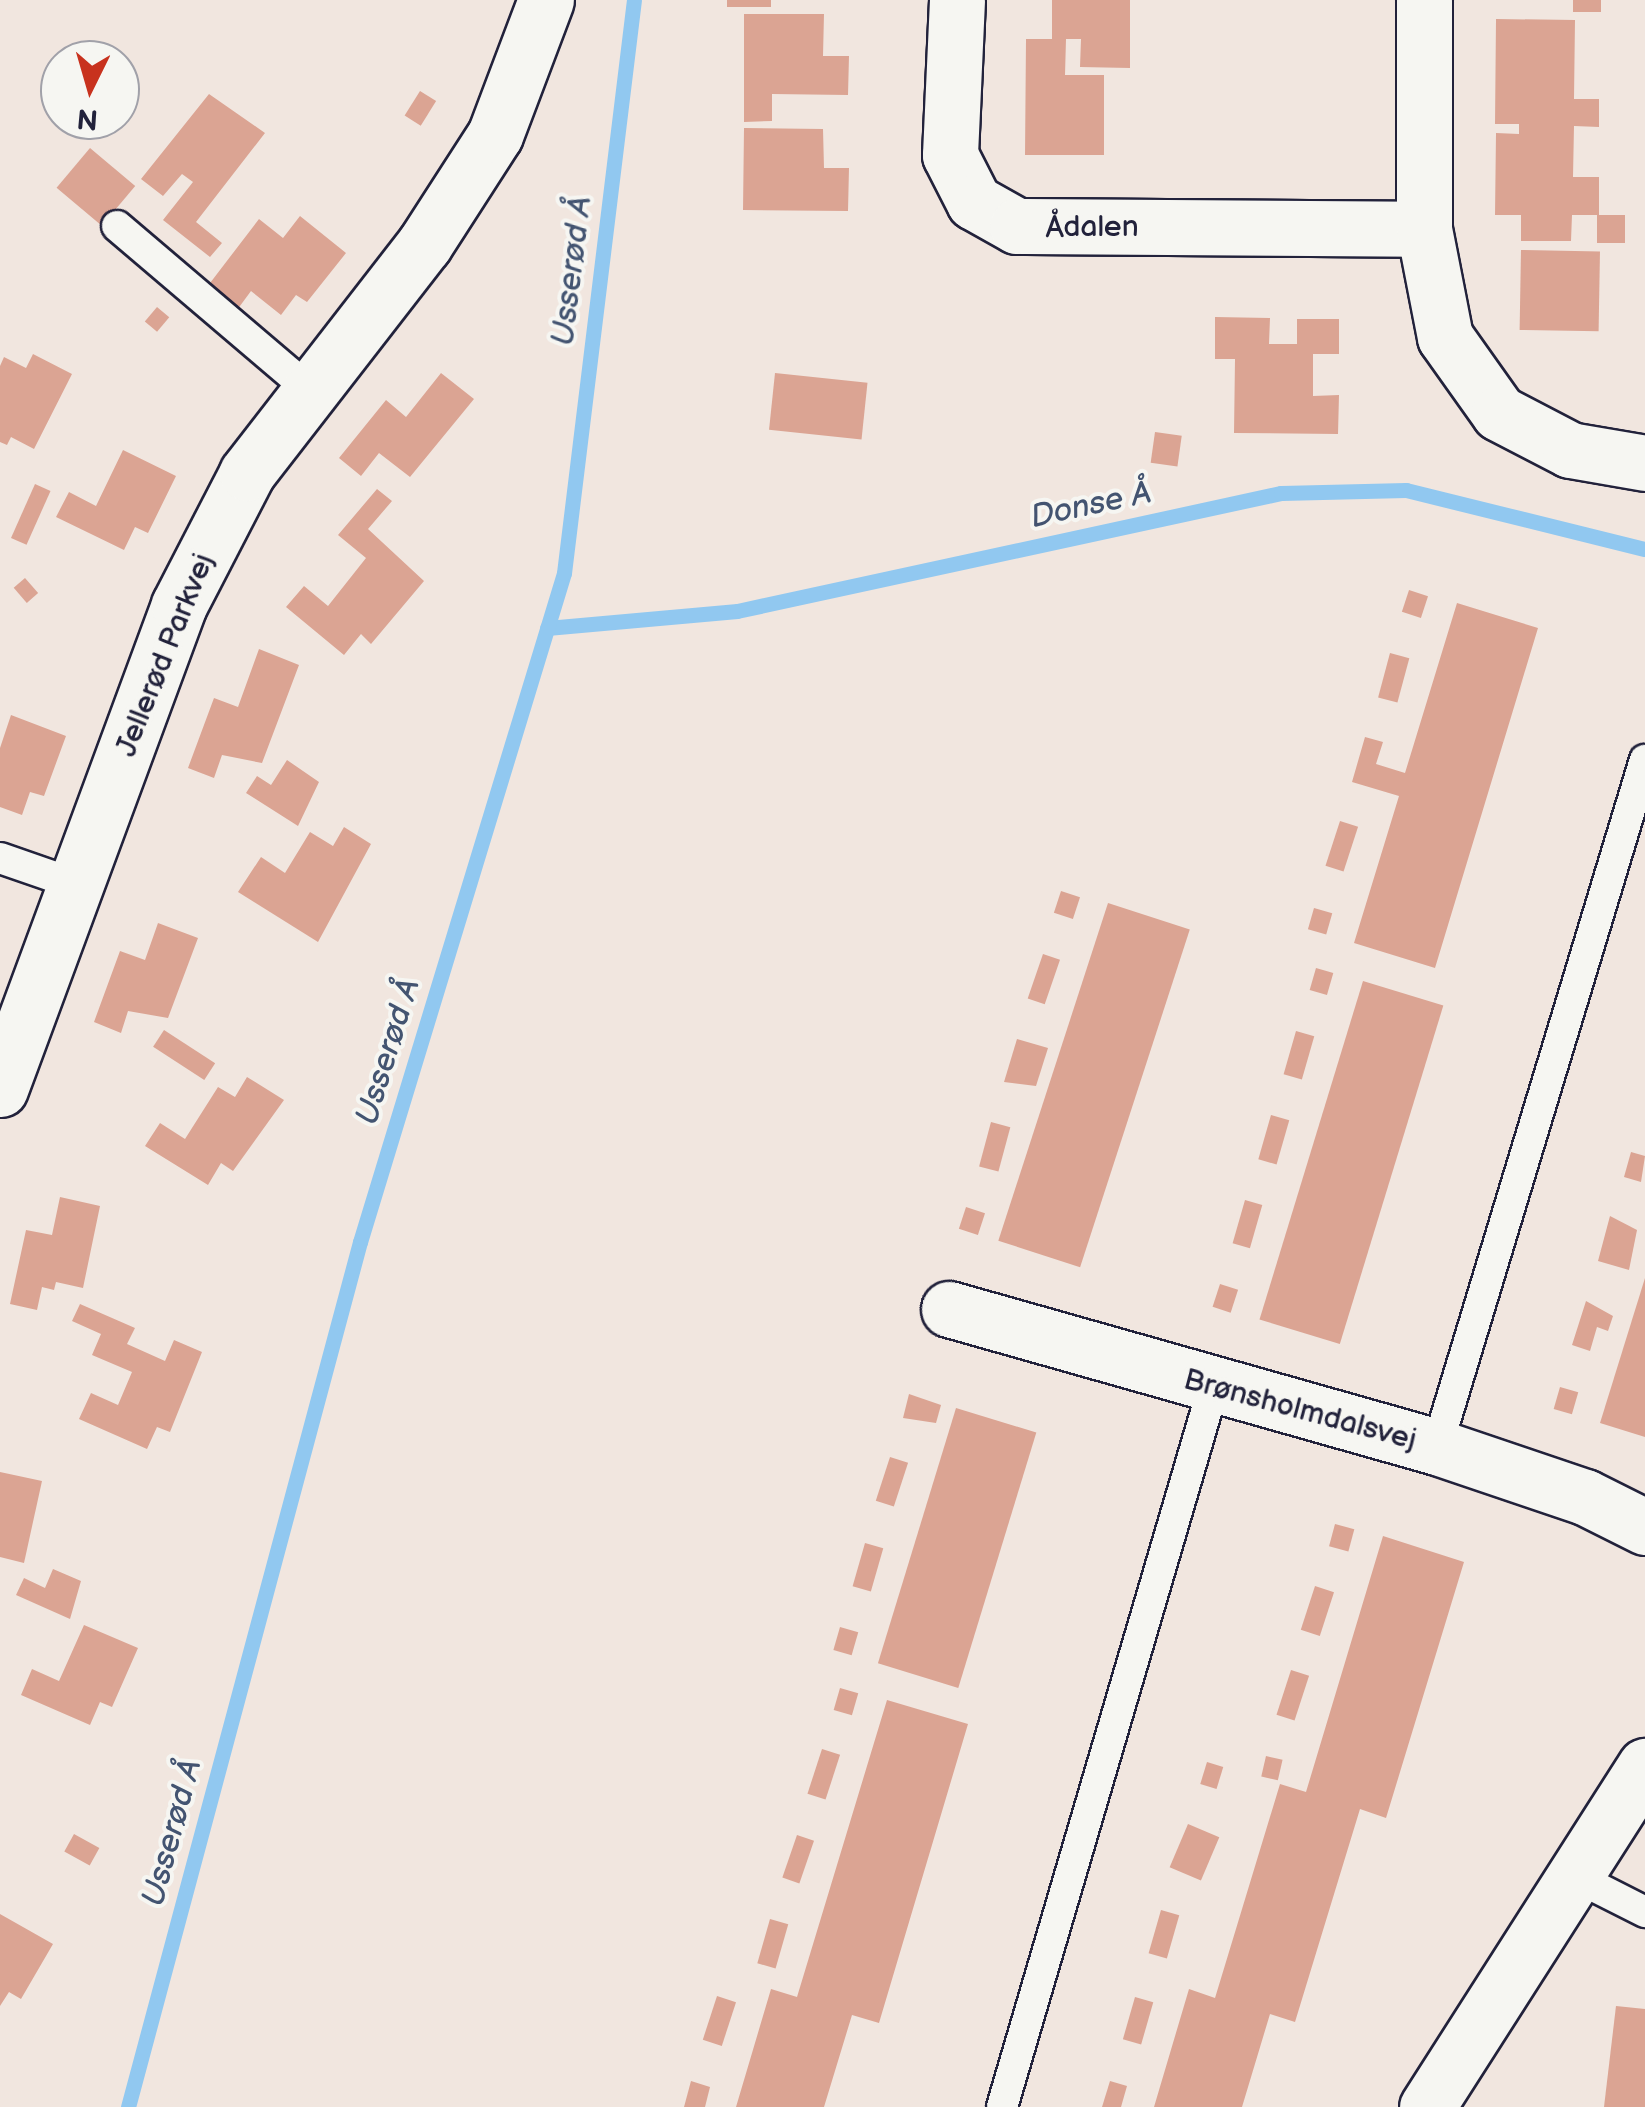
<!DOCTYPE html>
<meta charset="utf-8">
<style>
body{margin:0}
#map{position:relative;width:1645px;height:2107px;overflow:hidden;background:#f1e6df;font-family:"Balsamiq Sans",sans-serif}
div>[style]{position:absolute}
.stream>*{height:15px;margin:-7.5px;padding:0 7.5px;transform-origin:7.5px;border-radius:7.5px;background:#91c8f0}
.building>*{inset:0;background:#dba493;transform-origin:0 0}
.roads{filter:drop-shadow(2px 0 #22223b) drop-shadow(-2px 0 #22223b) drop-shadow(0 2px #22223b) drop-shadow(0 -2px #22223b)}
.service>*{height:30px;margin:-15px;padding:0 15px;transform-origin:15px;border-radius:15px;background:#f6f6f2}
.minor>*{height:55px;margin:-27.5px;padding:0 27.5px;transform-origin:27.5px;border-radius:27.5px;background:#f6f6f2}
span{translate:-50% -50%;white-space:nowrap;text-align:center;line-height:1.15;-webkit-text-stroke:8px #f6f6f2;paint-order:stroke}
.street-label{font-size:30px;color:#22223b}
.water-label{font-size:32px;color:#435471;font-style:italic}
.north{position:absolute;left:40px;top:40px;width:100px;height:100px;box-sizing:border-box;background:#f6f6f2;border:2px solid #a1a1a9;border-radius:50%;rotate:185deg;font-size:28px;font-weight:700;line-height:40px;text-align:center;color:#22223b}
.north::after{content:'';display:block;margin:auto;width:35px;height:45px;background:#c8321e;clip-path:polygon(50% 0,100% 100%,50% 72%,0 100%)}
</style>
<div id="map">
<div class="stream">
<i style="left:547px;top:628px;width:191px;rotate:-5.1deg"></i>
<i style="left:737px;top:611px;width:557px;rotate:-12.24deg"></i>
<i style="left:1281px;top:493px;width:125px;rotate:-1.4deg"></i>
<i style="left:1406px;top:490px;width:246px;rotate:13.9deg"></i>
<i style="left:128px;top:2107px;width:896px;rotate:-74.99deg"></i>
<i style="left:360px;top:1242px;width:699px;rotate:-73.04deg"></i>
<i style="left:564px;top:573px;width:577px;rotate:-83.04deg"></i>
</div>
<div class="building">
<i style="left:727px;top:0;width:44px;height:7px"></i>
<i style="clip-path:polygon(1052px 0,1130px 0,1130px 68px,1080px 67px,1081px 39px,1066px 39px,1065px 75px,1104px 75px,1104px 155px,1025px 155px,1026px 39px,1052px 39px)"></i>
<i style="left:1573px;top:0;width:28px;height:12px"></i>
<i style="clip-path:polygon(744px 14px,824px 14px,823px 56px,849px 56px,848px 95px,772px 94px,772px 121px,744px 122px)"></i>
<i style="clip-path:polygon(1496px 19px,1575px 20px,1574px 99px,1599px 99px,1599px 127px,1574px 126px,1573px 177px,1599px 177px,1599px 215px,1572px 215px,1571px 241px,1521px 241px,1521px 215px,1495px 215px,1496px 133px,1519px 134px,1519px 124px,1495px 124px)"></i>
<i style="left:420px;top:91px;width:19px;height:29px;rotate:32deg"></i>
<i style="clip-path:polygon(209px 94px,265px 133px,196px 222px,222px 243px,210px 257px,163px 220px,193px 182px,182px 174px,163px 196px,141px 179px)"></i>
<i style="clip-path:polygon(744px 128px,823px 129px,824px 168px,849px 168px,848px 211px,743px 210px)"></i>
<i style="left:90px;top:148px;width:59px;height:52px;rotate:40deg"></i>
<i style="left:1597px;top:215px;width:28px;height:28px"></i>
<i style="clip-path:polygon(300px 216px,346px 253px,307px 302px,296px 295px,281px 315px,251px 291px,237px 310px,207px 287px,259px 219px,283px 238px)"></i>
<i style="left:1521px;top:250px;width:79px;height:80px;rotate:1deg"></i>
<i style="left:157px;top:307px;width:16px;height:19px;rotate:40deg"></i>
<i style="clip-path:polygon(1215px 317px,1270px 318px,1269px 344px,1297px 344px,1297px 319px,1339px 319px,1339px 354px,1313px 354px,1313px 396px,1339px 395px,1338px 434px,1234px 433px,1235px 359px,1215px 359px)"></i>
<i style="clip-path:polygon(33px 354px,72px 374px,34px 449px,11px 437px,7px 445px,0 442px,0 366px,4px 357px,26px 368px)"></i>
<i style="clip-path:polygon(441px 373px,474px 399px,410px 477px,379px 453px,361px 476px,339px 458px,386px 400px,406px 417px)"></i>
<i style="left:775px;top:373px;width:93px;height:57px;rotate:6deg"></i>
<i style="left:1155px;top:432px;width:27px;height:31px;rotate:8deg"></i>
<i style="clip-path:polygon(123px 450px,176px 476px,148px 533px,135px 527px,124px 550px,56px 517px,69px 492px,96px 506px)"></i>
<i style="left:35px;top:484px;width:17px;height:59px;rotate:24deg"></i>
<i style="clip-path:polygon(377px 489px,392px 501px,368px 529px,424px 581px,371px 644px,361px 634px,344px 655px,286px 607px,304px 586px,328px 606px,366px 558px,338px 535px)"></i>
<i style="left:25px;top:578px;width:20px;height:15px;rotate:49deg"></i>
<i style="left:1409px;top:590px;width:20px;height:23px;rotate:18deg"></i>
<i style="clip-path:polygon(1457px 603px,1538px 628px,1435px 968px,1354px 943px,1399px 796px,1352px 782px,1365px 737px,1383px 742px,1376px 764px,1405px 773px)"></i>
<i style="clip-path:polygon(259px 649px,299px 665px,262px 763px,222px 755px,214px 778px,188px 768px,214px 698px,238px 707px)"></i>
<i style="left:1390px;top:653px;width:20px;height:46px;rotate:15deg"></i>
<i style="clip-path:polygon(11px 715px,66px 736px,44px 796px,30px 792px,22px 815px,0 807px,0 748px)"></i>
<i style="clip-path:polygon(287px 760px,319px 782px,298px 826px,246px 793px,257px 776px,271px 785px)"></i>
<i style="left:1340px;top:821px;width:19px;height:47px;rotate:18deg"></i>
<i style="clip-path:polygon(344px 827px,371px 844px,318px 942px,238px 892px,261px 857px,285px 873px,310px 832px,333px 846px)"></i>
<i style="left:1061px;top:891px;width:20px;height:23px;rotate:18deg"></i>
<i style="left:1108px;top:903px;width:86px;height:355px;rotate:18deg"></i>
<i style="left:1314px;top:908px;width:19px;height:22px;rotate:16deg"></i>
<i style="clip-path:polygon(158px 923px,198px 938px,168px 1018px,128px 1011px,121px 1033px,94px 1022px,120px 951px,145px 960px)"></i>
<i style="left:1043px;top:954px;width:18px;height:47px;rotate:19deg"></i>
<i style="left:1316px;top:968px;width:18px;height:23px;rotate:16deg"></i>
<i style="left:1363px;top:981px;width:84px;height:354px;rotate:17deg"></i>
<i style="left:164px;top:1030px;width:61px;height:20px;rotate:33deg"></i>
<i style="left:1296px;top:1031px;width:19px;height:45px;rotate:16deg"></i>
<i style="clip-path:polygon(1017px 1039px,1048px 1048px,1036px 1086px,1004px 1082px)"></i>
<i style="clip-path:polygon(247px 1077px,284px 1100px,233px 1171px,221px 1163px,208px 1185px,145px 1146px,160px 1123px,185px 1139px,218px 1087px,235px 1097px)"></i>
<i style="left:1271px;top:1115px;width:19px;height:46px;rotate:16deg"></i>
<i style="left:991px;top:1122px;width:20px;height:46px;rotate:15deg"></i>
<i style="clip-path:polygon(1631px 1152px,1645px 1156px,1641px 1182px,1624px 1177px)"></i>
<i style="clip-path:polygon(60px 1197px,100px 1206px,83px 1288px,56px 1282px,54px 1290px,42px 1287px,37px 1310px,10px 1304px,26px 1230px,52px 1235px)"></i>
<i style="left:1245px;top:1200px;width:18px;height:45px;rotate:16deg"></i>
<i style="left:966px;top:1207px;width:20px;height:23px;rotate:18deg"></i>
<i style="clip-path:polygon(1610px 1216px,1637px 1230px,1629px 1270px,1598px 1261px)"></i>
<i style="clip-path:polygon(1645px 1278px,1645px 1437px,1600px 1423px)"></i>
<i style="left:1220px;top:1284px;width:19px;height:24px;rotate:18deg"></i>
<i style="clip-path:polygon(1586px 1301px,1613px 1316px,1608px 1331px,1597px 1327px,1590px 1351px,1572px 1345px)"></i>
<i style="clip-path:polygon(80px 1304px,135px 1328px,127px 1344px,165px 1361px,174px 1340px,202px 1352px,170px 1432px,157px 1427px,147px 1449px,79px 1419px,91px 1393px,118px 1405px,132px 1372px,92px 1355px,101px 1334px,72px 1321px)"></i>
<i style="left:1560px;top:1387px;width:19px;height:23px;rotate:16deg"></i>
<i style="clip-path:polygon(909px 1394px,941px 1405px,936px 1423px,903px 1418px)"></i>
<i style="left:956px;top:1408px;width:84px;height:267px;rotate:17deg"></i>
<i style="left:890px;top:1457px;width:19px;height:46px;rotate:18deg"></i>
<i style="clip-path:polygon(0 1472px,42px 1481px,24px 1563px,0 1557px)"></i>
<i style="left:1335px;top:1524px;width:20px;height:23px;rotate:15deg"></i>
<i style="clip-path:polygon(1383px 1536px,1464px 1562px,1386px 1818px,1360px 1809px,1295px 2022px,1270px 2014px,1242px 2107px,1154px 2107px,1189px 1989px,1215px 1998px,1280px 1784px,1306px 1792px)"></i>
<i style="left:865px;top:1543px;width:19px;height:45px;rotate:16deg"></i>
<i style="clip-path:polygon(53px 1569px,81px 1581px,70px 1619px,16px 1595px,24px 1578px,45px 1588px)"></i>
<i style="left:1315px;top:1586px;width:20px;height:46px;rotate:18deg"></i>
<i style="clip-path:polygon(84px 1625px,138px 1648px,112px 1707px,100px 1702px,90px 1725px,21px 1695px,32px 1669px,59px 1681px)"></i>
<i style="left:840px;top:1627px;width:19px;height:24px;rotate:16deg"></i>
<i style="left:1291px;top:1670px;width:19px;height:47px;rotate:18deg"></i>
<i style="left:840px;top:1688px;width:19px;height:23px;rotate:16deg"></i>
<i style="clip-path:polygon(887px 1700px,968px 1724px,879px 2023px,852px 2015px,824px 2107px,736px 2107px,771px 1989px,797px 1997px)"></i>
<i style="left:822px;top:1749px;width:19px;height:47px;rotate:18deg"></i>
<i style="left:1266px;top:1756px;width:17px;height:21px;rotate:13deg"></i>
<i style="left:1207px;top:1762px;width:17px;height:23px;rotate:17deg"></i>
<i style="left:1188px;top:1824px;width:34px;height:47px;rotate:23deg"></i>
<i style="left:74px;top:1834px;width:29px;height:20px;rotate:29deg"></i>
<i style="left:797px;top:1835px;width:18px;height:45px;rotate:19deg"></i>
<i style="left:1161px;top:1910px;width:19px;height:45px;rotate:16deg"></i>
<i style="clip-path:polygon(0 1914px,53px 1944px,21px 1999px,9px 1992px,0 2006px)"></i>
<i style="left:770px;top:1919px;width:19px;height:46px;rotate:16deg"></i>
<i style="left:717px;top:1996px;width:20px;height:46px;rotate:18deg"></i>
<i style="left:1135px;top:1997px;width:19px;height:44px;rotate:16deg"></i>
<i style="clip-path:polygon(1616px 2006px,1645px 2009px,1645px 2107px,1604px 2107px)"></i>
<i style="clip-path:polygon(691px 2081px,710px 2087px,705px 2107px,684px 2107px)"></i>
<i style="clip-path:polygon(1110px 2081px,1127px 2086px,1121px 2107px,1102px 2107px)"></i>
</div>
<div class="roads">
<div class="service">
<i style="left:117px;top:226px;width:255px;rotate:40.4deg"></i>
<i style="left:0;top:858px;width:79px;rotate:19.1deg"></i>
<i style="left:1437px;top:1447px;width:718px;rotate:-73.16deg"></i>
<i style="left:1574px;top:1876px;width:80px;rotate:26.9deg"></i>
<i style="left:1002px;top:2107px;width:749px;rotate:-73.64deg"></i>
</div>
<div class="minor">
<i style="left:957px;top:0;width:155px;rotate:92.6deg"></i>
<i style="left:950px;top:155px;width:53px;rotate:62.9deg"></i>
<i style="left:974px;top:202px;width:49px;rotate:29.2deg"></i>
<i style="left:1017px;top:226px;width:407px;rotate:0.4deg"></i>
<i style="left:1424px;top:0;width:229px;rotate:90deg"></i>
<i style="left:1424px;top:229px;width:110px;rotate:79deg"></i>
<i style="left:1445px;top:337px;width:93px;rotate:54.6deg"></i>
<i style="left:1499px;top:413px;width:80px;rotate:27.5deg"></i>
<i style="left:1570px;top:450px;width:76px;rotate:9.8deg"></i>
<i style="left:0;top:1089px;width:516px;rotate:-69.7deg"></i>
<i style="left:179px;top:605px;width:148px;rotate:-62.7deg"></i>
<i style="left:247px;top:473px;width:289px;rotate:-52.2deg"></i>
<i style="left:424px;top:245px;width:131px;rotate:-57.2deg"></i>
<i style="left:495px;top:135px;width:144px;rotate:-69.3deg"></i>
<i style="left:949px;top:1309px;width:507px;rotate:15.79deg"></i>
<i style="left:1437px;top:1447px;width:156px;rotate:18.7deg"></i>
<i style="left:1585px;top:1497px;width:67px;rotate:26.6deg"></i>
<i style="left:1427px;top:2107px;width:405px;rotate:-57.4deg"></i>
</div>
</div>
<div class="street-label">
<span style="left:1092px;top:227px">Ådalen</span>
<span style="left:165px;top:655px;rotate:-68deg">Jellerød Parkvej</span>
<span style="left:1300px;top:1410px;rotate:15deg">Brønsholmdalsvej</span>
</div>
<div class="water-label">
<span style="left:573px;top:271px;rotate:-83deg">Usserød Å</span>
<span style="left:1091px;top:506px;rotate:-12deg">Donse Å</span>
<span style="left:389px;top:1052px;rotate:-73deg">Usserød Å</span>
<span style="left:173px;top:1833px;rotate:-75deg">Usserød Å</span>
</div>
<div class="north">N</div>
</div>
